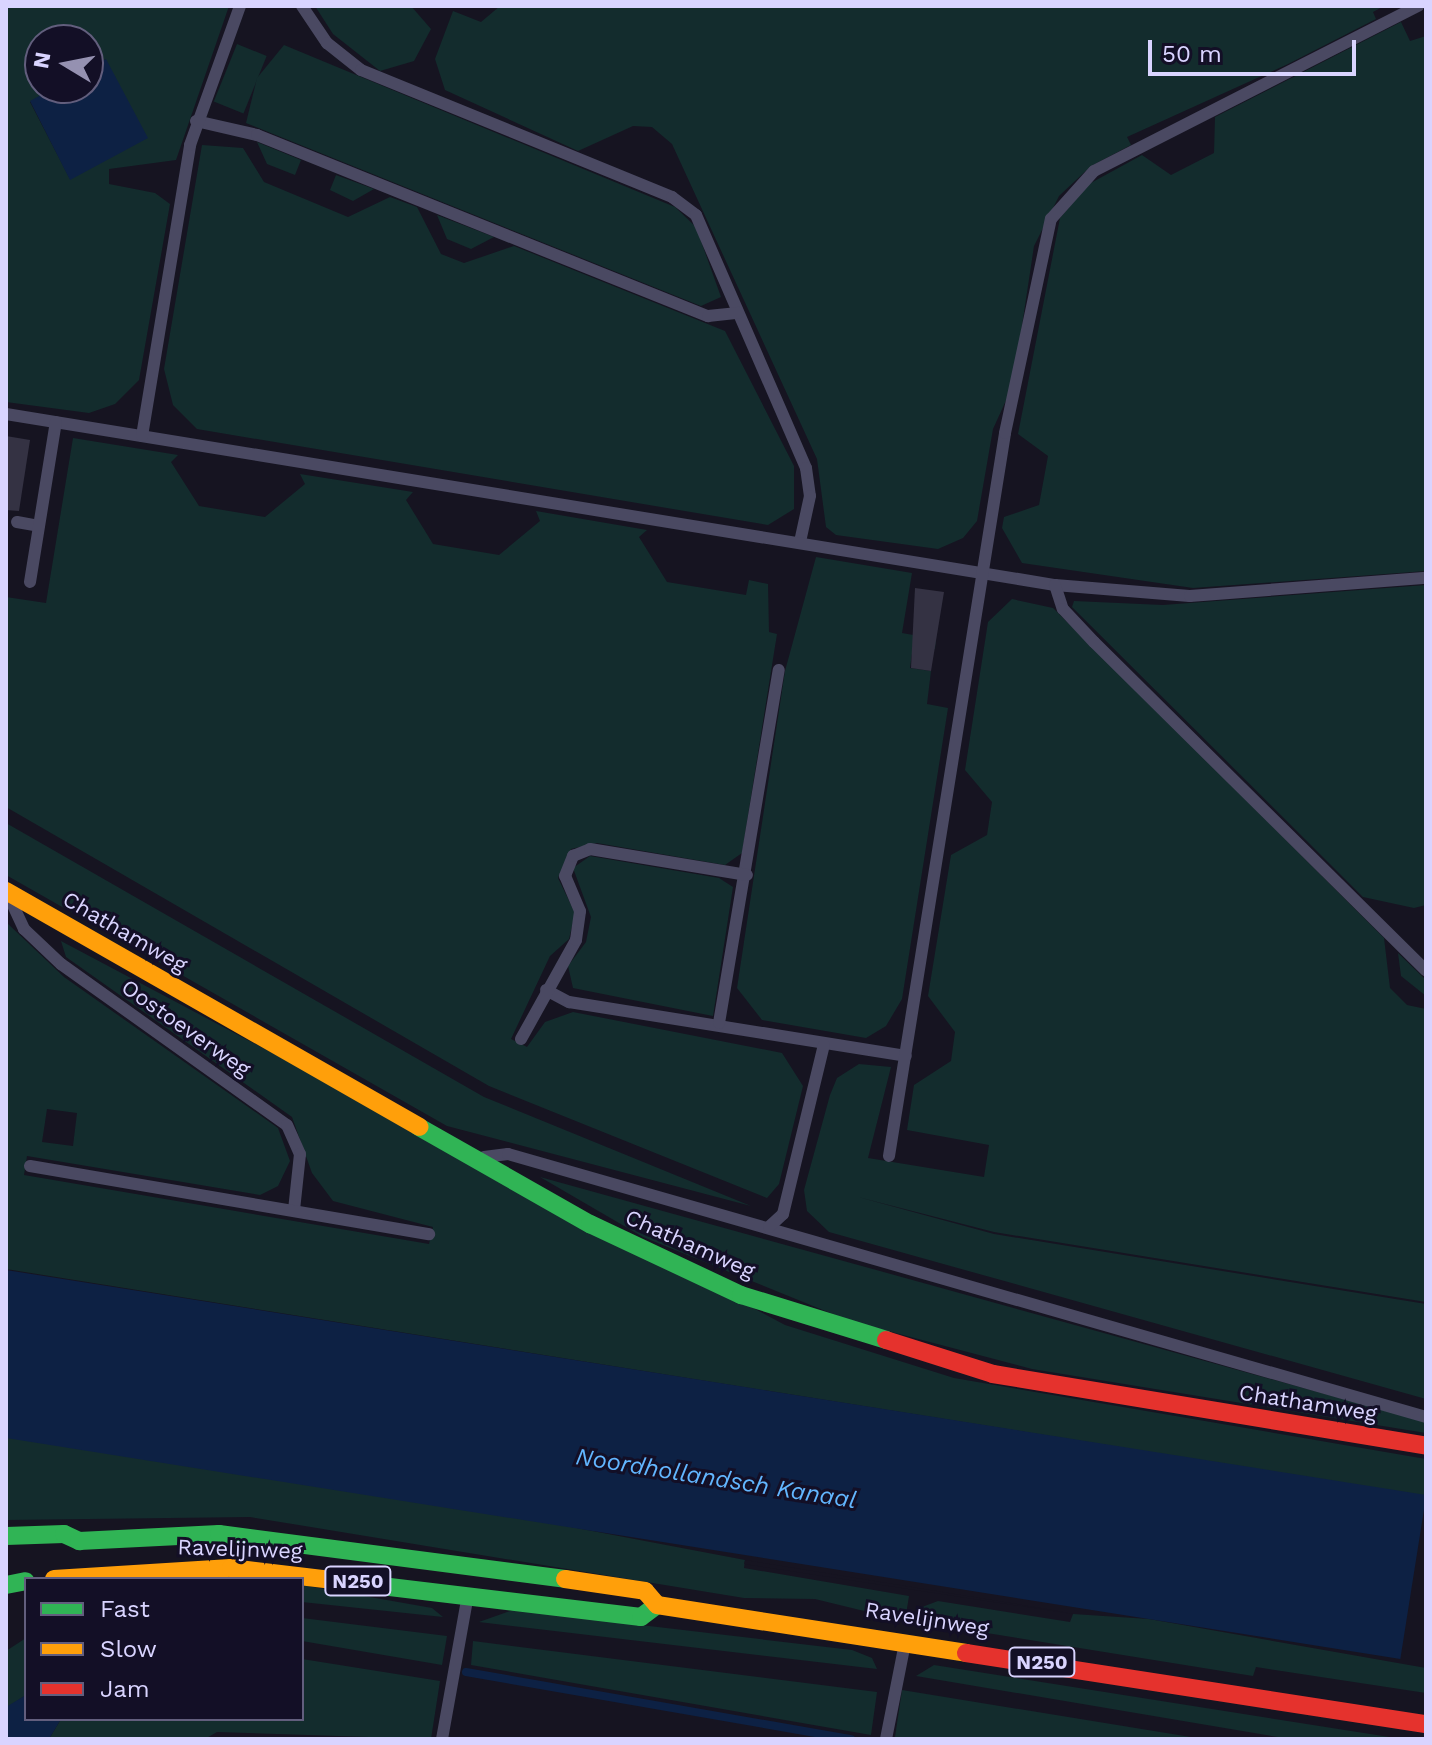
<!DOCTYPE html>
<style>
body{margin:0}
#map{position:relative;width:1432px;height:1745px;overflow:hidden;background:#161421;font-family:"Work Sans",sans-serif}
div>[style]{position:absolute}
.green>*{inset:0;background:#132c2d;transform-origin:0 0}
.water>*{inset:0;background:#0d2144;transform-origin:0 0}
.pier>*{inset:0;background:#161421}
.stream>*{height:8px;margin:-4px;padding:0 4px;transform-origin:4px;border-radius:4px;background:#0d2144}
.building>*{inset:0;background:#343243}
.lane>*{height:12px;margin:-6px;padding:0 6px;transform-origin:6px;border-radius:6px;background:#4a4962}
.fast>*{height:18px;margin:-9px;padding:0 9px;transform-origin:9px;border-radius:9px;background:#30b455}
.slow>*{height:18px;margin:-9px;padding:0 9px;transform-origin:9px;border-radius:9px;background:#ff9f0a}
.jam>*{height:18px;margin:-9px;padding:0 9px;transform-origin:9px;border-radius:9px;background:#e5322d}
span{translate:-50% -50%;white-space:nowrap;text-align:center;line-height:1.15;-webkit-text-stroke:6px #130f26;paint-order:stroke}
.shield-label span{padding:2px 6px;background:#130f26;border:2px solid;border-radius:6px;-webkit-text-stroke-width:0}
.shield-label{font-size:20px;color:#d9d4ff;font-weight:700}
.street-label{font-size:22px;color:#d9d4ff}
.water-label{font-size:24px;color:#62b6ff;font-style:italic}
.frame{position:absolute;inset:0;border:8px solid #d9d4ff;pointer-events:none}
.legend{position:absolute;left:24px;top:1577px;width:280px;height:144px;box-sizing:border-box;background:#130f26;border:2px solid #625e7d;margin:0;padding:10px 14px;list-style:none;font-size:24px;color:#d9d4ff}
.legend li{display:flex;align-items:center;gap:16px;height:40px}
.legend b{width:40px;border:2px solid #625e7d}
.north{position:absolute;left:24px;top:24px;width:80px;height:80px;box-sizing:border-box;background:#130f26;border:2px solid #625e7d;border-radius:50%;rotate:280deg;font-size:22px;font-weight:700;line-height:32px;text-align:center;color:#d9d4ff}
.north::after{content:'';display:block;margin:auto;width:28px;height:36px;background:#9591b1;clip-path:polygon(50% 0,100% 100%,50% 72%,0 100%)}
.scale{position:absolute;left:1148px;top:40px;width:208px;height:36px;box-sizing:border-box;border:4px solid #d9d4ff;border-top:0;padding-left:10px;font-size:24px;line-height:28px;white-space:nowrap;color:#d9d4ff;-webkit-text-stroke:6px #130f26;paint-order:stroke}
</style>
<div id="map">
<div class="green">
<i style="clip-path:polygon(evenodd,6px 6px,229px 6px,176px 160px,109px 169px,109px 184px,155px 193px,170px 204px,139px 380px,115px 404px,89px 413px,6px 402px,6px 6px,40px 40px,88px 40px,88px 69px,106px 59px,70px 179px,30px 102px,54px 88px,40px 88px,40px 40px)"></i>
<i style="clip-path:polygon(315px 6px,411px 6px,431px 29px,414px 61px,380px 71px,333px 34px)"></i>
<i style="clip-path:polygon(500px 6px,1384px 6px,1373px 12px,1376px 19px,1288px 64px,1127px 137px,1131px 145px,1091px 166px,1059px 196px,1034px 246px,1013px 385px,993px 429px,977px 521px,963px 538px,938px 549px,836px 535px,826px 527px,817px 459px,672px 144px,652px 127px,633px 126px,578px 151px,445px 90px,435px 59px,453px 11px,481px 22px)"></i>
<i style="clip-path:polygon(1401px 22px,1410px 41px,1426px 36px,1426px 571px,1193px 588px,1022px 563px,1002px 528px,1004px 517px,1039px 505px,1048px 456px,1018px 434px,1060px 218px,1089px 184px,1142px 155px,1171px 175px,1214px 153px,1215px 117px)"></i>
<i style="left:237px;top:44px;width:32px;height:62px;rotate:22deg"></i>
<i style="clip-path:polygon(284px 45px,675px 207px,696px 227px,721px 297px,701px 306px,246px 123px,257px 78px)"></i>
<i style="clip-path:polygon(257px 142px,301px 160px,295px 175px,267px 164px)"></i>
<i style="clip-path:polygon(202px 145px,243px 148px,264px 182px,348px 217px,390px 197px,417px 207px,441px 254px,464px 263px,514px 246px,725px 331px,794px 466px,794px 509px,768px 525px,197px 429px,173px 405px,164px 369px)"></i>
<i style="clip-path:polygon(336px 175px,374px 189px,353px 201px,330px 190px)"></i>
<i style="clip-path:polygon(437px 215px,494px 237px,471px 249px,447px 239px)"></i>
<i style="clip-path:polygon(73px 438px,178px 455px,171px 462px,199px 506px,265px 517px,305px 484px,300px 474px,413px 492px,406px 500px,433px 544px,499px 555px,540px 521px,536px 511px,647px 530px,639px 537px,667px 582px,746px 595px,749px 580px,768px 584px,769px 632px,777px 634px,742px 853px,725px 865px,597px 843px,571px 849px,558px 878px,575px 913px,569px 939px,550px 956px,511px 1039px,527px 1047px,545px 1022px,573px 1012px,782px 1053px,803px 1086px,779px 1184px,767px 1198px,489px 1086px,6px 807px,6px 597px,46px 603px)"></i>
<i style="clip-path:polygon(816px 557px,912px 573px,902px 633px,936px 639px,935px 649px,913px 646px,910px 668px,931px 671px,927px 704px,948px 708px,902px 999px,886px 1026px,866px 1038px,762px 1020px,737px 988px,785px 671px)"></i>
<i style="clip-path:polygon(1426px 585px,1426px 905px,1414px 908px,1363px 897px,1072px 607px,1074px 601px,1163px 605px)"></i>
<i style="clip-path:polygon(1012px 599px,1053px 608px,1384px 938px,1390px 988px,1407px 1005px,1426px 1009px,1426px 1302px,994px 1232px,858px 1197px,994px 1234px,1426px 1304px,1426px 1399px,829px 1232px,807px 1211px,804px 1190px,830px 1095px,837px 1078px,859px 1064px,891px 1067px,868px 1158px,984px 1177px,989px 1145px,907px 1130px,914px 1085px,951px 1061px,955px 1032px,928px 996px,951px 855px,987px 835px,992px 802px,965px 770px,988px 622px)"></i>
<i style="clip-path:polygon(6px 823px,484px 1097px,751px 1206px,447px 1126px,6px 875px)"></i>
<i style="clip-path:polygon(590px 856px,719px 878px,733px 887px,713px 1016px,573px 988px,568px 966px,586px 942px,591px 917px,573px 868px)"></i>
<i style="clip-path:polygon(evenodd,6px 922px,64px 977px,278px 1128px,290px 1161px,278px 1186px,260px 1195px,27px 1156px,24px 1175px,429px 1244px,433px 1227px,333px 1201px,312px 1173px,292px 1117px,66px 957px,61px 941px,785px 1325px,954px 1378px,1426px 1459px,1426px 1496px,6px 1269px,6px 922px,47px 1109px,77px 1113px,73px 1146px,42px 1142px,47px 1109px)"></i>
<i style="clip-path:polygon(1398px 953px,1426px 980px,1426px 996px,1401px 976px)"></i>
<i style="clip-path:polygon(540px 1177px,1426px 1422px,1426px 1433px,1032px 1369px,850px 1321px,643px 1237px)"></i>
<i style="clip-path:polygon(6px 1436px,445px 1503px,745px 1560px,744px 1568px,909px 1596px,905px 1621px,815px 1599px,744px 1598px,250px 1517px,6px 1520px)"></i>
<i style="clip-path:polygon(302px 1585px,432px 1608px,443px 1617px,302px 1602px)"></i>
<i style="clip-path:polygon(938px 1601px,1070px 1622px,1073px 1614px,1149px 1619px,1426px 1668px,1426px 1693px,1256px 1667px,1253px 1676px,918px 1622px,922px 1607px)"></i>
<i style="clip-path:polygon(513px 1610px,852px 1650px,872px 1658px,877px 1669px,479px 1622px)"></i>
<i style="clip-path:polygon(302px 1618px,447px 1636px,442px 1665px,302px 1641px)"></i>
<i style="clip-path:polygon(26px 1638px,26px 1695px,6px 1708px,6px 1651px)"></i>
<i style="clip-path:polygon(473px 1641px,877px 1692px,871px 1735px,471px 1665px)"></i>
<i style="clip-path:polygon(302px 1659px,440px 1681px,431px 1739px,217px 1732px,205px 1739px,49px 1739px,61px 1719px,302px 1719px)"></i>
<i style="clip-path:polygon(934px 1665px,1402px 1739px,1290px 1739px,916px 1676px)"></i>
<i style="clip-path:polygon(902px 1690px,1203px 1739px,908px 1739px,895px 1737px)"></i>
</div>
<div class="water">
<i style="clip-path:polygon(106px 59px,148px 138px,70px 180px,30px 101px,54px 88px,88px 88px,88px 69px)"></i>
<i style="left:6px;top:1270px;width:1438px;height:166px;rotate:9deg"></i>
<i style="clip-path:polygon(26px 1695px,26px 1719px,61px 1719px,49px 1739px,6px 1739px,6px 1707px)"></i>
</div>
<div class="pier">
<i style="clip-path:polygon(745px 1560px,1047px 1609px,1073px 1614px,744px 1564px)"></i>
</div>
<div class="stream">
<i style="left:466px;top:1672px;width:391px;rotate:9.9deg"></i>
</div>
<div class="building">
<i style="clip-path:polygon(6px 436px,30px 440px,19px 511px,6px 510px)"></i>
<i style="clip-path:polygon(915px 588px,944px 592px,931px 671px,911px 668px)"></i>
</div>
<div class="lane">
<i style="left:302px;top:6px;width:45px;rotate:56deg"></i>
<i style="left:327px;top:43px;width:43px;rotate:38.5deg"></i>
<i style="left:361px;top:70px;width:336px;rotate:22.2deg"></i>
<i style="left:672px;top:197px;width:30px;rotate:37deg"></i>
<i style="left:696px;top:215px;width:276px;rotate:66.5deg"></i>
<i style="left:806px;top:468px;width:28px;rotate:82deg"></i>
<i style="left:810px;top:496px;width:47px;rotate:102.3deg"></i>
<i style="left:196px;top:121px;width:63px;rotate:12.9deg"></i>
<i style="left:257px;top:135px;width:486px;rotate:21.9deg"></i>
<i style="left:708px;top:316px;width:30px;rotate:-6deg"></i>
<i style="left:6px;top:414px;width:1063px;rotate:9.26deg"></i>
<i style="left:1055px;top:585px;width:135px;rotate:4.7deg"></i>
<i style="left:1190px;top:596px;width:237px;rotate:-4.4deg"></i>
<i style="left:142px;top:436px;width:295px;rotate:-80.6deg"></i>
<i style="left:190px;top:145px;width:148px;rotate:-70.2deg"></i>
<i style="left:17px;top:522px;width:22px;rotate:10deg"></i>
<i style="left:30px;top:582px;width:162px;rotate:-80.8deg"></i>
<i style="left:1055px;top:585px;width:25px;rotate:72deg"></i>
<i style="left:1063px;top:609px;width:45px;rotate:46.8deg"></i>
<i style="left:1094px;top:642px;width:467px;rotate:44.7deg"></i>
<i style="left:11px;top:901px;width:31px;rotate:65deg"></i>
<i style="left:24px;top:929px;width:51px;rotate:43.4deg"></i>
<i style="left:61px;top:964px;width:277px;rotate:35.5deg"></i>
<i style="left:287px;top:1125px;width:32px;rotate:66deg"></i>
<i style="left:300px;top:1154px;width:56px;rotate:96.1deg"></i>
<i style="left:546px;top:990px;width:26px;rotate:28deg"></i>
<i style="left:569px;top:1002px;width:341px;rotate:9.1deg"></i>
<i style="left:719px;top:1023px;width:358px;rotate:-80.4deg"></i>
<i style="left:521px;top:1039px;width:113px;rotate:-60.9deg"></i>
<i style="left:576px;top:940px;width:29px;rotate:-82deg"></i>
<i style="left:580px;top:911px;width:38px;rotate:-113deg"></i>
<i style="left:565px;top:876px;width:22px;rotate:-68deg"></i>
<i style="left:573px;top:856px;width:18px;rotate:-22deg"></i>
<i style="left:590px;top:849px;width:159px;rotate:9.4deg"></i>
<i style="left:889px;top:1156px;width:732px;rotate:-80.88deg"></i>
<i style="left:1005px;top:433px;width:219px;rotate:-77.9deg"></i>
<i style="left:1051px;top:219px;width:64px;rotate:-48.1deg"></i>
<i style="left:1094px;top:171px;width:364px;rotate:-27deg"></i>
<i style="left:484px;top:1157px;width:24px;rotate:-7deg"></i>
<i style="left:508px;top:1154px;width:955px;rotate:15.99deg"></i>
<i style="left:30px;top:1166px;width:405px;rotate:9.7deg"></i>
<i style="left:769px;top:1227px;width:19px;rotate:-43deg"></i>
<i style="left:783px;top:1214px;width:174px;rotate:-76.4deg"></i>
<i style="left:442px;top:1739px;width:141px;rotate:-79.8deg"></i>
<i style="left:886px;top:1739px;width:93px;rotate:-78.8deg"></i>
</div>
<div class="fast">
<i style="left:419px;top:1127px;width:197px;rotate:29.6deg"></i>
<i style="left:590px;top:1224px;width:167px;rotate:25.2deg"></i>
<i style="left:741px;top:1295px;width:152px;rotate:17.2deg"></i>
<i style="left:6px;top:1536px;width:58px;rotate:-2deg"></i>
<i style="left:64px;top:1534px;width:17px;rotate:25deg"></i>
<i style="left:79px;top:1541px;width:140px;rotate:-2.9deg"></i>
<i style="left:219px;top:1534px;width:349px;rotate:7.4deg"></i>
<i style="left:6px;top:1585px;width:20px;rotate:-11deg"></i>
<i style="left:373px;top:1585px;width:270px;rotate:6.8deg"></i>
<i style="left:641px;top:1617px;width:20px;rotate:-37deg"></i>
</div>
<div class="slow">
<i style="left:6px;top:891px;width:476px;rotate:29.7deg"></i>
<i style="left:54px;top:1579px;width:177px;rotate:-3.6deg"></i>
<i style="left:231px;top:1568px;width:143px;rotate:6.8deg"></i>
<i style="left:565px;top:1579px;width:81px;rotate:8.5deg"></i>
<i style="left:645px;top:1591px;width:18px;rotate:49deg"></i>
<i style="left:657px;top:1605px;width:313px;rotate:8.8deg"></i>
</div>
<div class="jam">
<i style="left:886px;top:1340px;width:112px;rotate:17.6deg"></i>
<i style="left:993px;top:1374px;width:439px;rotate:9.4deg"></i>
<i style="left:966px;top:1653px;width:465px;rotate:8.8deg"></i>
</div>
<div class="shield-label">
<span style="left:358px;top:1581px">N250</span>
<span style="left:1042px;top:1662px">N250</span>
</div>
<div class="street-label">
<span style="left:125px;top:932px;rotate:30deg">Chathamweg</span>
<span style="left:186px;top:1028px;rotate:35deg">Oostoeverweg</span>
<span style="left:690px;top:1244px;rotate:24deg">Chathamweg</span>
<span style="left:1308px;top:1403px;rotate:9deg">Chathamweg</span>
<span style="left:240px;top:1549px;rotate:2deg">Ravelijnweg</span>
<span style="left:927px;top:1619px;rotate:9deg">Ravelijnweg</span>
</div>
<div class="water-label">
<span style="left:716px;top:1479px;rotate:9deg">Noordhollandsch Kanaal</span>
</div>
<div class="frame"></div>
<ul class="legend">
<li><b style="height:10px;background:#30b455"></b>Fast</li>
<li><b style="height:10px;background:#ff9f0a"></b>Slow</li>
<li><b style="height:10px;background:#e5322d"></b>Jam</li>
</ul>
<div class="north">N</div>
<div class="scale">50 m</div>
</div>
